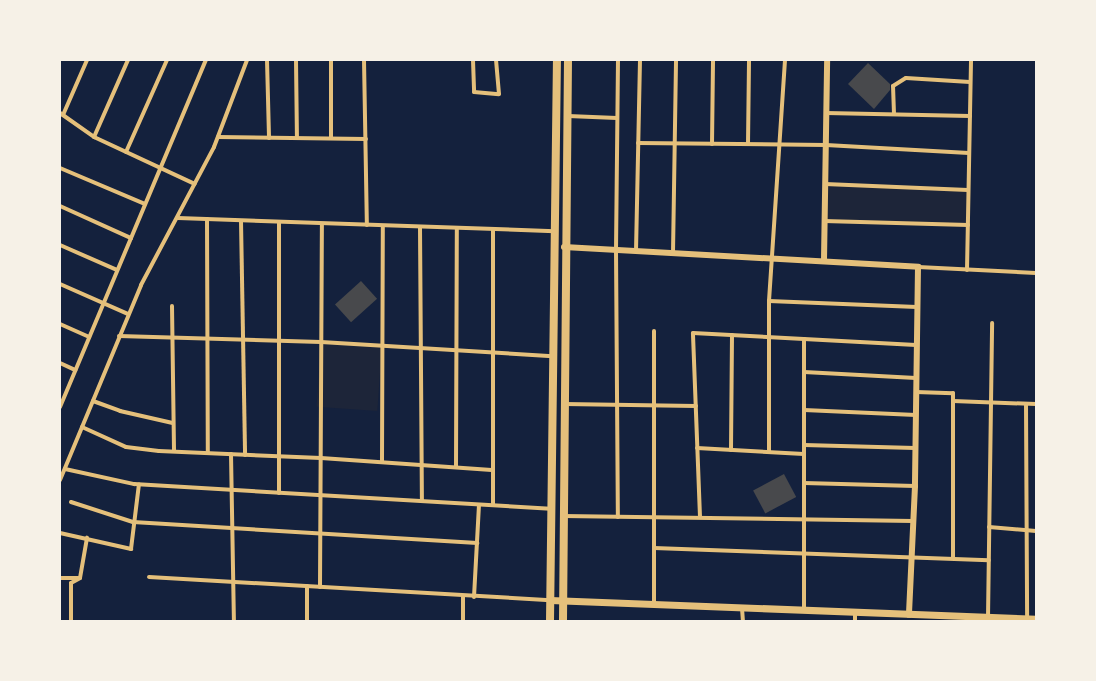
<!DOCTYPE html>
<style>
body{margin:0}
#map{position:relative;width:1096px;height:681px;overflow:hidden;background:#14213d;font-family:"Archivo Narrow",sans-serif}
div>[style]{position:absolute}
.green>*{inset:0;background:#1d2539;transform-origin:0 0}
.building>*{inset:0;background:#48494c;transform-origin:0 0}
.minor>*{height:4px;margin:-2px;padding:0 2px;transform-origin:2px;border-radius:2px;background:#e5c07b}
.tertiary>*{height:6px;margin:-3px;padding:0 3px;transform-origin:3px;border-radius:3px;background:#e5c07b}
.secondary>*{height:7px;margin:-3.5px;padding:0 3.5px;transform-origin:3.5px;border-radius:3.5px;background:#e5c07b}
.primary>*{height:8px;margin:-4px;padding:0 4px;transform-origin:4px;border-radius:4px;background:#e5c07b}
span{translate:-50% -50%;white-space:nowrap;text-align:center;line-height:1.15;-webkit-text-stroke:4px #f6f1e7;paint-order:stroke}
.frame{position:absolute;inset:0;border:61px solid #f6f1e7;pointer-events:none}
</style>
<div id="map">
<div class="green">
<i style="left:825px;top:184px;width:143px;height:37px;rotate:2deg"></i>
<i style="left:321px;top:342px;width:61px;height:65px;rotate:4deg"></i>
</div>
<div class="building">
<i style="clip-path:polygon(868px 63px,890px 84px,890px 90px,874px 109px,848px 84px)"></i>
<i style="left:361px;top:281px;width:24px;height:35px;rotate:48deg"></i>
<i style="left:784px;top:474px;width:26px;height:35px;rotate:62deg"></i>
</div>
<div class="minor">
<i style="left:267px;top:60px;width:78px;rotate:88.5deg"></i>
<i style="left:296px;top:60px;width:78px;rotate:89.3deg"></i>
<i style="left:331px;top:60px;width:78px;rotate:90deg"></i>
<i style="left:364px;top:60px;width:165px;rotate:89deg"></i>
<i style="left:473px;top:60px;width:32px;rotate:88deg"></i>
<i style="left:474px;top:92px;width:25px;rotate:5deg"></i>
<i style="left:499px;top:94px;width:34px;rotate:-95deg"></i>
<i style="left:618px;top:60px;width:190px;rotate:90.6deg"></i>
<i style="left:616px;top:250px;width:267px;rotate:89.6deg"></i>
<i style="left:60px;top:113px;width:42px;rotate:35.2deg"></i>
<i style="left:94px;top:137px;width:111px;rotate:25deg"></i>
<i style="left:826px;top:113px;width:144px;rotate:1.2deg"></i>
<i style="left:894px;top:114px;width:28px;rotate:-92deg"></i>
<i style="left:893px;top:86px;width:15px;rotate:-32deg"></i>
<i style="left:906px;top:78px;width:64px;rotate:3.6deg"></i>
<i style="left:63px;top:115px;width:60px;rotate:-66.4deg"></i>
<i style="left:568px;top:116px;width:49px;rotate:2.3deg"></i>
<i style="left:94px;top:137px;width:84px;rotate:-66.2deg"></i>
<i style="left:218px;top:137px;width:148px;rotate:0.8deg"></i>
<i style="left:638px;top:143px;width:188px;rotate:0.6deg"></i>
<i style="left:826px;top:145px;width:143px;rotate:3.2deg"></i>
<i style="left:712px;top:144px;width:84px;rotate:-89.3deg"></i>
<i style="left:748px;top:144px;width:84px;rotate:-89.3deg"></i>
<i style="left:126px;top:152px;width:101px;rotate:-66deg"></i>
<i style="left:60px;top:168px;width:92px;rotate:23deg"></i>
<i style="left:825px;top:184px;width:143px;rotate:2.4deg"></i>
<i style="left:60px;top:206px;width:78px;rotate:24.3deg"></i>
<i style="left:178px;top:218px;width:377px;rotate:2deg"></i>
<i style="left:207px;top:219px;width:234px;rotate:89.8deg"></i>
<i style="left:241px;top:221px;width:234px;rotate:89deg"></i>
<i style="left:824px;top:221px;width:144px;rotate:1.6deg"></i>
<i style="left:279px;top:222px;width:271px;rotate:90deg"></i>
<i style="left:420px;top:227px;width:274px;rotate:89.6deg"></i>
<i style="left:60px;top:245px;width:62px;rotate:23.7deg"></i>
<i style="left:636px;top:251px;width:191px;rotate:-88.8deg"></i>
<i style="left:673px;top:253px;width:193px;rotate:-89.1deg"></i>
<i style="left:918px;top:267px;width:118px;rotate:2.9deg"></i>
<i style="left:967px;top:270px;width:210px;rotate:-88.9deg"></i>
<i style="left:60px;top:284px;width:74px;rotate:23.8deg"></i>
<i style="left:769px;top:301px;width:148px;rotate:2.3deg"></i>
<i style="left:172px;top:306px;width:145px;rotate:89.2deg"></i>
<i style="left:60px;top:324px;width:32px;rotate:24deg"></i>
<i style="left:654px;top:331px;width:274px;rotate:90deg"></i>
<i style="left:119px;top:336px;width:202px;rotate:1.7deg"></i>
<i style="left:321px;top:342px;width:232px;rotate:3.5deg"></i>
<i style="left:60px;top:363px;width:17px;rotate:25deg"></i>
<i style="left:804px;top:372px;width:112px;rotate:3.1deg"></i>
<i style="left:916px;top:392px;width:37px;rotate:2deg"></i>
<i style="left:953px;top:393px;width:8px;rotate:90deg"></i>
<i style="left:953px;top:401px;width:83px;rotate:2.1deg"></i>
<i style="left:93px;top:401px;width:29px;rotate:20deg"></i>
<i style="left:120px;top:411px;width:54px;rotate:12.8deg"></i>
<i style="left:953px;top:401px;width:157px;rotate:90deg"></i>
<i style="left:564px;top:404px;width:132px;rotate:0.9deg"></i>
<i style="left:1026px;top:404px;width:215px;rotate:89.7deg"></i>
<i style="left:60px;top:407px;width:376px;rotate:-67.2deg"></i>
<i style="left:804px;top:410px;width:112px;rotate:2.6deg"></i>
<i style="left:82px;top:427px;width:48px;rotate:24.4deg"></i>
<i style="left:126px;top:447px;width:33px;rotate:7deg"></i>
<i style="left:159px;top:451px;width:162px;rotate:2.5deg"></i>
<i style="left:321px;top:458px;width:171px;rotate:4deg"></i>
<i style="left:804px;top:445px;width:111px;rotate:1.5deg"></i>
<i style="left:697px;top:448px;width:107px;rotate:3.2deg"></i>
<i style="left:731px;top:450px;width:115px;rotate:-89.5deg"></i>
<i style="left:769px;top:452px;width:151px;rotate:-90deg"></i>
<i style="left:769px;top:301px;width:242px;rotate:-86.2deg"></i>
<i style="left:231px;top:454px;width:167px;rotate:89deg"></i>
<i style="left:382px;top:462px;width:236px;rotate:-89.8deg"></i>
<i style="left:456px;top:467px;width:239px;rotate:-89.8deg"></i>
<i style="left:65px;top:469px;width:71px;rotate:12.3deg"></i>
<i style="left:134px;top:484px;width:417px;rotate:3.4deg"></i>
<i style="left:60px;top:480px;width:211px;rotate:-67.4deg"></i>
<i style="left:141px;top:285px;width:156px;rotate:-62.1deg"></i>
<i style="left:214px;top:147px;width:93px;rotate:-69.2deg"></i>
<i style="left:804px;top:483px;width:111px;rotate:1.5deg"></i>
<i style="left:71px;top:502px;width:65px;rotate:17.9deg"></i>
<i style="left:133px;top:522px;width:345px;rotate:3.5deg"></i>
<i style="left:493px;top:505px;width:276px;rotate:-90deg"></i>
<i style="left:563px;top:516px;width:350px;rotate:0.8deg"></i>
<i style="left:700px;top:517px;width:184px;rotate:-92.2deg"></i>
<i style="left:693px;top:333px;width:111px;rotate:3.1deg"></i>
<i style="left:989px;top:527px;width:47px;rotate:4.9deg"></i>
<i style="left:60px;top:533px;width:73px;rotate:12.7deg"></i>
<i style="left:131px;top:549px;width:65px;rotate:-83deg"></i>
<i style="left:654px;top:548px;width:335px;rotate:2.1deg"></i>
<i style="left:149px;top:577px;width:402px;rotate:3.3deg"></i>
<i style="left:60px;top:578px;width:20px"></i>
<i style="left:307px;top:586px;width:35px;rotate:90deg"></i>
<i style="left:320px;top:587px;width:363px;rotate:-89.7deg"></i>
<i style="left:463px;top:596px;width:25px;rotate:90deg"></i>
<i style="left:474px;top:597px;width:92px;rotate:-86.9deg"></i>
<i style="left:742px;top:608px;width:13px;rotate:86deg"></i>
<i style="left:804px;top:610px;width:271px;rotate:-90deg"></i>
<i style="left:804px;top:339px;width:112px;rotate:3.1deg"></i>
<i style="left:855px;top:612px;width:9px;rotate:90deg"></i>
<i style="left:988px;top:618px;width:295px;rotate:-89.2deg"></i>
<i style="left:71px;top:621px;width:38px;rotate:-90deg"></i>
<i style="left:71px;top:583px;width:10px;rotate:-29deg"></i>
<i style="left:80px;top:578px;width:41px;rotate:-80.1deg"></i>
</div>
<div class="tertiary">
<i style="left:564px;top:247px;width:355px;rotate:3.2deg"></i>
<i style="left:918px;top:267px;width:219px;rotate:90.8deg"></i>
<i style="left:915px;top:486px;width:129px;rotate:92.7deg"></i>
<i style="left:824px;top:260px;width:200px;rotate:-89.1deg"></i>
</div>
<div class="secondary">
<i style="left:550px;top:600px;width:486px;rotate:2.2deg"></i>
</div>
<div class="primary">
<i style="left:550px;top:621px;width:561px;rotate:-89.29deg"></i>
<i style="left:563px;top:621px;width:561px;rotate:-89.49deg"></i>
</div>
<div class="frame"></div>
</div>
